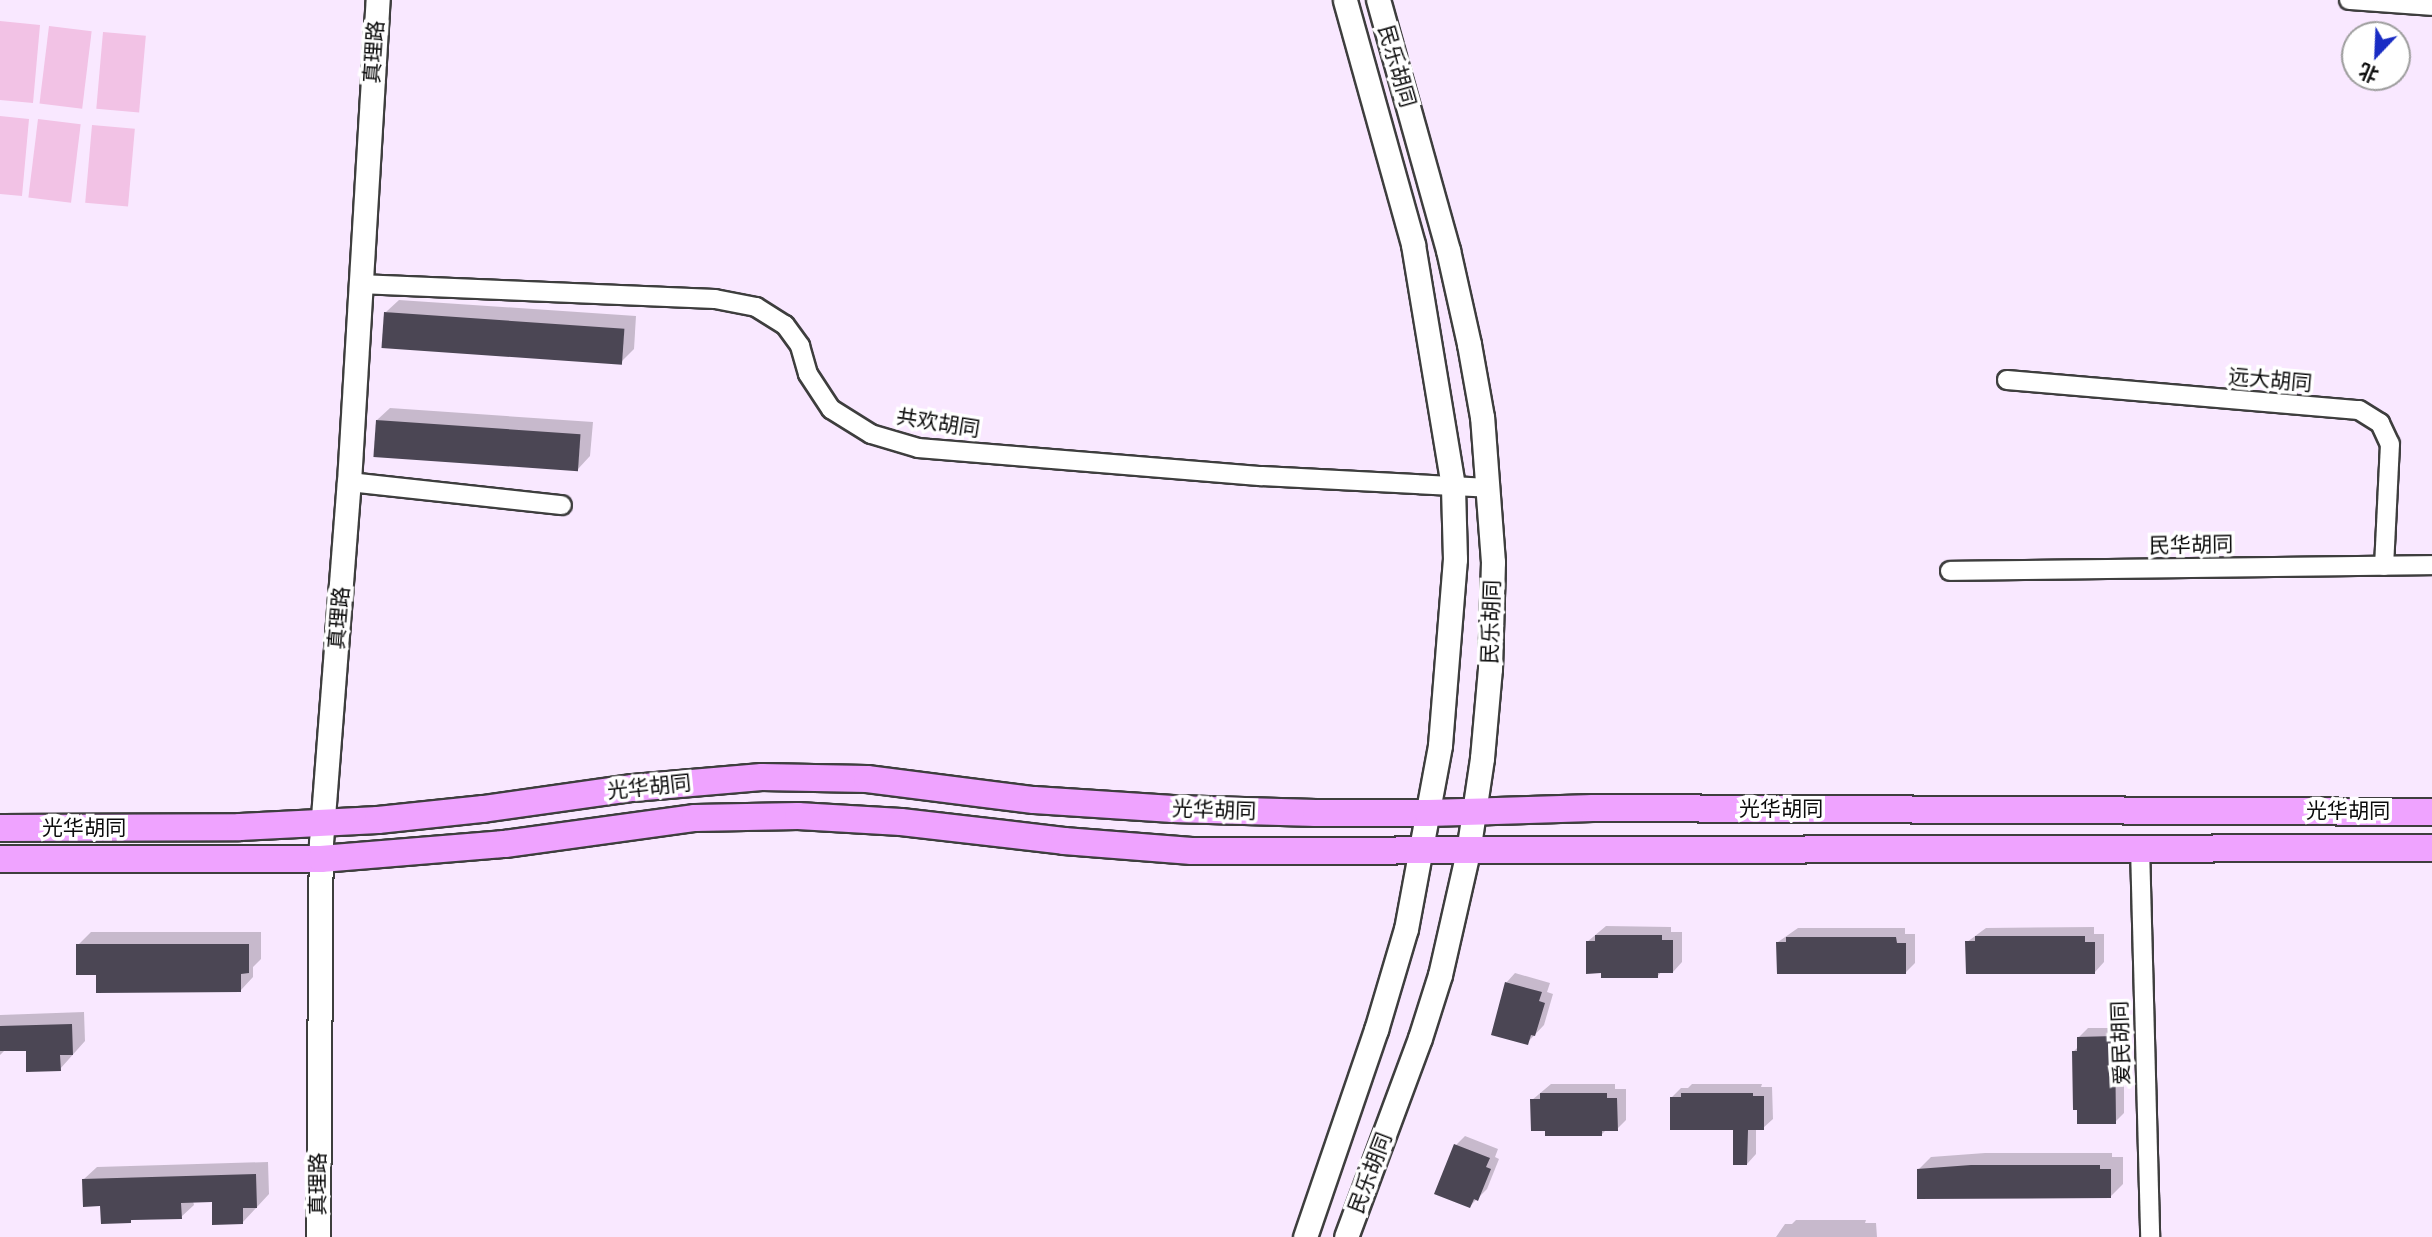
<!DOCTYPE html>
<meta charset="utf-8">
<style>
body{margin:0}
#map{position:relative;width:2432px;height:1237px;overflow:hidden;background:#f9e8ff;font-family:Merriweather,"Noto Sans SC",serif}
div>[style]{position:absolute}
.pitch>*{inset:0;background:#f2c2e5;transform-origin:0 0}
.shadow>*{inset:0;background:#0003}
.building>*{inset:0;background:#4b4654;transform-origin:0 0}
.roads{filter:drop-shadow(2px 0 #3e3e3e) drop-shadow(-2px 0 #3e3e3e) drop-shadow(0 2px #3e3e3e) drop-shadow(0 -2px #3e3e3e)}
.minor>*{height:18px;margin:-9px;padding:0 9px;transform-origin:9px;border-radius:9px;background:#fff}
.tertiary>*{height:23px;margin:-11.5px;padding:0 11.5px;transform-origin:11.5px;border-radius:11.5px;background:#fff}
.secondary>*{height:26px;margin:-13px;padding:0 13px;transform-origin:13px;border-radius:13px;background:#efa3ff}
span{translate:-50% -50%;white-space:nowrap;text-align:center;line-height:1.15;-webkit-text-stroke:7px #fff;paint-order:stroke}
.street-label{font-size:21px;color:#0b0b0b}
.north{position:absolute;left:2341px;top:21px;width:70px;height:70px;box-sizing:border-box;background:#fff;border:2px solid #9d9d9d;border-radius:50%;rotate:203deg;font-size:19px;font-weight:700;line-height:28px;text-align:center;color:#0b0b0b}
.north::after{content:'';display:block;margin:auto;width:24px;height:32px;background:#192cc4;clip-path:polygon(50% 0,100% 100%,50% 72%,0 100%)}
</style>
<div id="map">
<div class="pitch">
<i style="clip-path:polygon(0 21px,40px 25px,33px 103px,0 100px)"></i>
<i style="left:49px;top:26px;width:43px;height:78px;rotate:7deg"></i>
<i style="left:103px;top:32px;width:43px;height:77px;rotate:5deg"></i>
<i style="clip-path:polygon(0 116px,29px 119px,22px 196px,0 194px)"></i>
<i style="left:38px;top:119px;width:43px;height:79px;rotate:7deg"></i>
<i style="left:92px;top:125px;width:43px;height:78px;rotate:5deg"></i>
</div>
<div class="shadow">
<i style="clip-path:polygon(399px 300px,636px 316px,634px 349px,621px 362px,386px 312px)"></i>
<i style="clip-path:polygon(390px 408px,593px 422px,590px 456px,578px 469px,377px 420px)"></i>
<i style="clip-path:polygon(1606px 926px,1671px 927px,1671px 932px,1682px 932px,1682px 962px,1673px 972px,1662px 971px,1657px 977px,1602px 971px,1587px 942px)"></i>
<i style="clip-path:polygon(2094px 927px,2094px 934px,2104px 934px,2104px 962px,2095px 972px,1967px 942px,1986px 928px)"></i>
<i style="clip-path:polygon(1798px 928px,1905px 928px,1905px 934px,1915px 934px,1915px 963px,1906px 972px,1778px 942px)"></i>
<i style="clip-path:polygon(91px 932px,261px 932px,261px 959px,253px 967px,253px 977px,241px 990px,78px 945px)"></i>
<i style="clip-path:polygon(1515px 973px,1550px 983px,1547px 992px,1553px 994px,1544px 1025px,1527px 1043px,1506px 983px)"></i>
<i style="clip-path:polygon(84px 1012px,85px 1041px,60px 1069px,27px 1049px,6px 1049px,0 1055px,0 1015px)"></i>
<i style="clip-path:polygon(2088px 1028px,2124px 1028px,2124px 1113px,2115px 1122px,2074px 1051px,2079px 1046px,2078px 1038px)"></i>
<i style="clip-path:polygon(1551px 1084px,1615px 1084px,1615px 1089px,1626px 1089px,1626px 1120px,1617px 1129px,1607px 1129px,1602px 1134px,1532px 1100px)"></i>
<i style="clip-path:polygon(1692px 1084px,1762px 1084px,1761px 1087px,1772px 1087px,1773px 1119px,1763px 1128px,1756px 1128px,1756px 1154px,1747px 1164px,1734px 1128px,1671px 1098px,1681px 1088px,1688px 1088px)"></i>
<i style="clip-path:polygon(1465px 1136px,1498px 1149px,1495px 1157px,1499px 1159px,1487px 1189px,1470px 1206px,1456px 1145px)"></i>
<i style="clip-path:polygon(1985px 1153px,2112px 1153px,2112px 1157px,2123px 1157px,2123px 1184px,2111px 1196px,1919px 1169px,1931px 1157px)"></i>
<i style="clip-path:polygon(268px 1162px,269px 1194px,243px 1222px,213px 1200px,193px 1201px,194px 1205px,181px 1217px,102px 1222px,102px 1205px,84px 1179px,97px 1167px)"></i>
<i style="clip-path:polygon(1796px 1220px,1866px 1220px,1865px 1223px,1876px 1223px,1877px 1237px,1776px 1237px,1785px 1224px,1792px 1224px)"></i>
</div>
<div class="building">
<i style="left:384px;top:312px;width:241px;height:36px;rotate:4deg"></i>
<i style="left:376px;top:420px;width:205px;height:37px;rotate:4deg"></i>
<i style="clip-path:polygon(1595px 935px,1662px 935px,1662px 940px,1673px 940px,1673px 973px,1658px 973px,1658px 978px,1601px 978px,1601px 973px,1586px 974px,1586px 941px,1595px 941px)"></i>
<i style="clip-path:polygon(1975px 936px,2085px 936px,2085px 942px,2095px 942px,2095px 974px,1966px 974px,1965px 941px,1975px 941px)"></i>
<i style="clip-path:polygon(1786px 937px,1896px 937px,1897px 943px,1906px 943px,1906px 974px,1777px 974px,1776px 942px,1786px 942px)"></i>
<i style="clip-path:polygon(76px 944px,249px 944px,249px 973px,241px 974px,241px 992px,96px 993px,96px 975px,76px 975px)"></i>
<i style="clip-path:polygon(1505px 982px,1542px 992px,1539px 1001px,1545px 1003px,1535px 1036px,1531px 1035px,1528px 1045px,1491px 1035px)"></i>
<i style="clip-path:polygon(72px 1024px,73px 1055px,60px 1055px,61px 1071px,26px 1072px,26px 1051px,0 1051px,0 1026px)"></i>
<i style="clip-path:polygon(2115px 1036px,2116px 1124px,2077px 1124px,2077px 1110px,2073px 1110px,2072px 1051px,2077px 1051px,2077px 1037px)"></i>
<i style="clip-path:polygon(1540px 1093px,1607px 1093px,1607px 1098px,1617px 1098px,1618px 1131px,1602px 1131px,1602px 1136px,1545px 1136px,1545px 1131px,1531px 1131px,1530px 1099px,1540px 1099px)"></i>
<i style="clip-path:polygon(1681px 1093px,1753px 1093px,1753px 1096px,1764px 1096px,1764px 1130px,1748px 1130px,1747px 1165px,1733px 1165px,1733px 1130px,1670px 1130px,1670px 1097px,1681px 1097px)"></i>
<i style="clip-path:polygon(1454px 1144px,1490px 1158px,1486px 1167px,1491px 1169px,1478px 1201px,1474px 1199px,1470px 1208px,1434px 1194px)"></i>
<i style="clip-path:polygon(1971px 1165px,2100px 1165px,2100px 1169px,2111px 1169px,2111px 1198px,1917px 1199px,1917px 1169px)"></i>
<i style="clip-path:polygon(256px 1174px,257px 1208px,243px 1208px,243px 1224px,212px 1225px,212px 1202px,181px 1203px,182px 1219px,131px 1220px,131px 1223px,101px 1224px,100px 1206px,83px 1207px,82px 1179px)"></i>
</div>
<div class="roads">
<div class="minor">
<i style="left:2349px;top:0;width:83px;rotate:4.1deg"></i>
<i style="left:359px;top:284px;width:356px;rotate:2.4deg"></i>
<i style="left:715px;top:299px;width:42px;rotate:11deg"></i>
<i style="left:756px;top:307px;width:34px;rotate:32deg"></i>
<i style="left:785px;top:325px;width:26px;rotate:54deg"></i>
<i style="left:800px;top:346px;width:29px;rotate:74deg"></i>
<i style="left:808px;top:374px;width:42px;rotate:56.7deg"></i>
<i style="left:831px;top:409px;width:47px;rotate:32deg"></i>
<i style="left:871px;top:434px;width:49px;rotate:16.6deg"></i>
<i style="left:918px;top:448px;width:345px;rotate:4.7deg"></i>
<i style="left:1262px;top:476px;width:227px;rotate:3deg"></i>
<i style="left:2007px;top:380px;width:353px;rotate:4.9deg"></i>
<i style="left:2359px;top:410px;width:25px;rotate:32deg"></i>
<i style="left:2380px;top:423px;width:23px;rotate:65deg"></i>
<i style="left:2390px;top:444px;width:122px;rotate:92.8deg"></i>
<i style="left:349px;top:482px;width:214px;rotate:6.2deg"></i>
<i style="left:1950px;top:571px;width:482px;rotate:-0.7deg"></i>
<i style="left:2140px;top:847px;width:390px;rotate:88.5deg"></i>
</div>
<div class="tertiary">
<i style="left:318px;top:1237px;width:394px;rotate:-89.6deg"></i>
<i style="left:321px;top:843px;width:362px;rotate:-85.6deg"></i>
<i style="left:349px;top:482px;width:483px;rotate:-86.6deg"></i>
<i style="left:1305px;top:1237px;width:219px;rotate:-71.1deg"></i>
<i style="left:1376px;top:1030px;width:105px;rotate:-73.5deg"></i>
<i style="left:1406px;top:929px;width:187px;rotate:-79.5deg"></i>
<i style="left:1440px;top:745px;width:187px;rotate:-85.4deg"></i>
<i style="left:1455px;top:559px;width:73px;rotate:-91.6deg"></i>
<i style="left:1453px;top:486px;width:245px;rotate:-99.4deg"></i>
<i style="left:1413px;top:244px;width:253px;rotate:-105.6deg"></i>
<i style="left:1346px;top:1237px;width:212px;rotate:-69.6deg"></i>
<i style="left:1420px;top:1038px;width:66px;rotate:-72.4deg"></i>
<i style="left:1440px;top:975px;width:126px;rotate:-77.2deg"></i>
<i style="left:1468px;top:852px;width:95px;rotate:-81.5deg"></i>
<i style="left:1482px;top:758px;width:89px;rotate:-84.9deg"></i>
<i style="left:1490px;top:669px;width:107px;rotate:-88.4deg"></i>
<i style="left:1493px;top:562px;width:145px;rotate:-94.3deg"></i>
<i style="left:1482px;top:417px;width:74px;rotate:-100.1deg"></i>
<i style="left:1469px;top:344px;width:96px;rotate:-102.6deg"></i>
<i style="left:1448px;top:250px;width:260px;rotate:-105.6deg"></i>
</div>
<div class="secondary">
<i style="left:0;top:828px;width:240px;rotate:-0.2deg"></i>
<i style="left:240px;top:827px;width:138px;rotate:-2.9deg"></i>
<i style="left:378px;top:820px;width:106px;rotate:-6deg"></i>
<i style="left:483px;top:809px;width:151px;rotate:-8deg"></i>
<i style="left:633px;top:788px;width:129px;rotate:-4.9deg"></i>
<i style="left:762px;top:777px;width:105px;rotate:1.1deg"></i>
<i style="left:867px;top:779px;width:168px;rotate:7.2deg"></i>
<i style="left:1034px;top:800px;width:139px;rotate:3.7deg"></i>
<i style="left:1173px;top:809px;width:143px;rotate:1.6deg"></i>
<i style="left:1316px;top:813px;width:112px"></i>
<i style="left:1428px;top:813px;width:165px;rotate:-1.7deg"></i>
<i style="left:1593px;top:808px;width:839px;rotate:0.27deg"></i>
<i style="left:0;top:859px;width:321px"></i>
<i style="left:321px;top:859px;width:185px;rotate:-4.7deg"></i>
<i style="left:505px;top:844px;width:192px;rotate:-7.8deg"></i>
<i style="left:695px;top:818px;width:103px;rotate:-1.1deg"></i>
<i style="left:798px;top:816px;width:103px;rotate:3.3deg"></i>
<i style="left:901px;top:822px;width:164px;rotate:6.6deg"></i>
<i style="left:1064px;top:841px;width:128px;rotate:4.5deg"></i>
<i style="left:1192px;top:851px;width:1240px;rotate:-0.14deg"></i>
</div>
</div>
<div class="street-label">
<span style="left:374px;top:52px;rotate:-86deg">真理路</span>
<span style="left:1397px;top:66px;rotate:74deg">民乐胡同</span>
<span style="left:2270px;top:380px;rotate:5deg">远大胡同</span>
<span style="left:938px;top:423px;rotate:9deg">共欢胡同</span>
<span style="left:2191px;top:545px;rotate:-1deg">民华胡同</span>
<span style="left:339px;top:618px;rotate:-85deg">真理路</span>
<span style="left:1491px;top:622px;rotate:-88deg">民乐胡同</span>
<span style="left:649px;top:787px;rotate:-6deg">光华胡同</span>
<span style="left:1781px;top:809px">光华胡同</span>
<span style="left:1214px;top:810px;rotate:2deg">光华胡同</span>
<span style="left:2348px;top:811px">光华胡同</span>
<span style="left:84px;top:828px">光华胡同</span>
<span style="left:2121px;top:1043px;rotate:-92deg">爱民胡同</span>
<span style="left:1370px;top:1173px;rotate:-69deg">民乐胡同</span>
<span style="left:318px;top:1184px;rotate:-90deg">真理路</span>
</div>
<div class="north">北</div>
</div>
